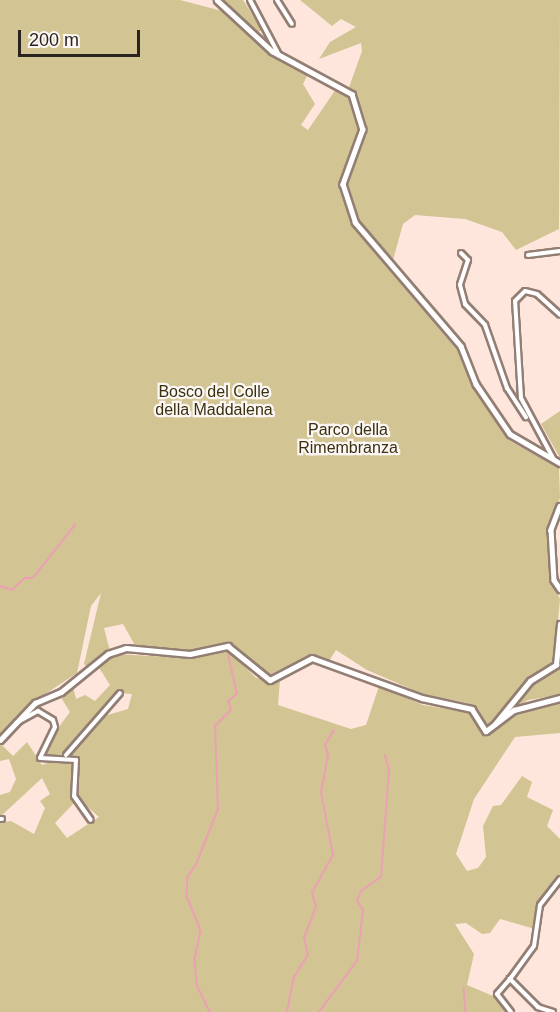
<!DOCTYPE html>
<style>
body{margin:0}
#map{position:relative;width:560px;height:1012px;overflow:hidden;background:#fee6dc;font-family:Arial,sans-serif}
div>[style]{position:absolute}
.green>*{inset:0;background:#d2c493}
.stream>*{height:1.5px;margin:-0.75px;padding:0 0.75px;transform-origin:0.75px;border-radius:0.75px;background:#ed9fb6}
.roads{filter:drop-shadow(2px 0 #937e74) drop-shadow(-2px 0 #937e74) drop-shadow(0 2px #937e74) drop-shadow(0 -2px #937e74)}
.minor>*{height:4px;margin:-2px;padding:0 2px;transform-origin:2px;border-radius:2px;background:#fff}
.tertiary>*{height:4.5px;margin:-2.25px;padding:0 2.25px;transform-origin:2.25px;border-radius:2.25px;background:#fff}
span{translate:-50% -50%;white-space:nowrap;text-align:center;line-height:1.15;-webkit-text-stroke:4.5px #fdf8f6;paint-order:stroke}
.park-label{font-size:16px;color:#3a300f}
.scale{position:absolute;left:18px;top:30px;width:122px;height:27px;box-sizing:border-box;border:3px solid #2b231f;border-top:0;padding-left:8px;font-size:18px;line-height:21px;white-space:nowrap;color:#2b231f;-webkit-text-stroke:4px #fdf8f6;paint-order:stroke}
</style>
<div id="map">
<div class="green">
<i style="clip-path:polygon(0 0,180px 0,230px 13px,252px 37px,308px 74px,303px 84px,315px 104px,301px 125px,308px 130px,336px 89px,347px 93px,362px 51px,361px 43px,319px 59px,330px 42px,356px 27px,341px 19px,332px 26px,300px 0,560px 0,559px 229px,516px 250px,502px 232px,465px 219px,415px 215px,403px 224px,393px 260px,366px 229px,354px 229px,457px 350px,469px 379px,510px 441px,559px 468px,560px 498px,547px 530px,550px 577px,560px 599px,554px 663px,522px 685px,487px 728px,479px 710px,468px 703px,423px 694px,367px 670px,336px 650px,329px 661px,306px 657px,265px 677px,230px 643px,186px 651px,136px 647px,123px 624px,104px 628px,110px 651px,88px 668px,84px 664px,101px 593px,91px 606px,77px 673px,33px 702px,0 737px)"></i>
<i style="clip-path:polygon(221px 0,243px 0,262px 30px,257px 33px)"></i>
<i style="clip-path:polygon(560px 411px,560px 458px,541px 424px)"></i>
<i style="clip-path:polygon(228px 650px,256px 678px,280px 679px,278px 705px,351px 729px,366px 725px,379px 686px,423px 705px,472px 713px,482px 735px,513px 713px,538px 702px,560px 701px,560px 733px,515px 737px,474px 799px,456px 854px,467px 871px,478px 868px,486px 857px,483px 826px,493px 806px,501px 805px,522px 776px,532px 782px,527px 797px,553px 810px,547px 826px,560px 839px,560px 875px,537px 905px,535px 929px,500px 919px,490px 933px,482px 934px,466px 923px,455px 924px,474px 954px,467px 985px,493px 996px,508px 1012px,0 1012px,0 823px,11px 821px,34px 834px,45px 808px,40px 801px,50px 794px,42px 778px,0 817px,0 795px,10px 792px,16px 779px,9px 759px,0 761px,0 743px,13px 756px,27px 742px,42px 765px,65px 757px,74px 760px,74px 803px,55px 823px,67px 838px,99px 817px,76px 797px,79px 761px,69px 753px,104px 716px,128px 709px,132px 694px,119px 693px,66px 753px,47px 760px,43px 748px,70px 712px,60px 696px,73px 686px,76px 699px,85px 695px,95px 701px,110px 685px,98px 666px,114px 654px,188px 658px)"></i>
<i style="clip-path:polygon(560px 668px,560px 695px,528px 700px,501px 717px,530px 685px)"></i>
</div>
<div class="stream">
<i style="left:0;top:586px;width:13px;rotate:18deg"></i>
<i style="left:12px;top:590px;width:18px;rotate:-43deg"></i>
<i style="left:25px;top:578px;width:8px"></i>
<i style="left:33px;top:578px;width:68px;rotate:-51.6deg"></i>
<i style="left:197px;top:862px;width:57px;rotate:-68.4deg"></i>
<i style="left:218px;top:809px;width:83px;rotate:-92.1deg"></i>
<i style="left:215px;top:726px;width:23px;rotate:-45deg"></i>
<i style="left:231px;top:710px;width:9px;rotate:-108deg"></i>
<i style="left:228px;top:701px;width:11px;rotate:-38deg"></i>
<i style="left:237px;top:694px;width:39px;rotate:-103deg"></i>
<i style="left:197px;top:864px;width:16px;rotate:125deg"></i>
<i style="left:188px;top:877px;width:19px;rotate:93deg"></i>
<i style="left:187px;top:896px;width:38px;rotate:68deg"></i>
<i style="left:201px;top:931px;width:30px;rotate:102deg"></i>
<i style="left:195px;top:960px;width:25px;rotate:85deg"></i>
<i style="left:197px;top:985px;width:30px;rotate:64deg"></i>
<i style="left:464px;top:988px;width:24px;rotate:85deg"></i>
<i style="left:287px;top:1012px;width:36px;rotate:-79deg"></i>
<i style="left:294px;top:977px;width:26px;rotate:-58deg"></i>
<i style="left:308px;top:955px;width:17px;rotate:-103deg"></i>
<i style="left:304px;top:938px;width:33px;rotate:-69deg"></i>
<i style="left:316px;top:907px;width:15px;rotate:-106deg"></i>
<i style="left:312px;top:893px;width:43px;rotate:-61.1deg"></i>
<i style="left:333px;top:855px;width:64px;rotate:-100.8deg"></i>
<i style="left:321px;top:792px;width:38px;rotate:-79deg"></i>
<i style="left:328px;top:755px;width:10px;rotate:-107deg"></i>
<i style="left:325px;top:745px;width:17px;rotate:-59deg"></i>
<i style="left:319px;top:1012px;width:64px;rotate:-53.3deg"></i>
<i style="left:357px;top:961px;width:51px;rotate:-83.3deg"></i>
<i style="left:363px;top:910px;width:11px;rotate:-124deg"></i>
<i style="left:357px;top:901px;width:11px;rotate:-68deg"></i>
<i style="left:361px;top:891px;width:24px;rotate:-35deg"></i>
<i style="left:381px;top:877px;width:106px;rotate:-85.7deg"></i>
<i style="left:389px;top:771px;width:16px;rotate:-105deg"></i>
</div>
<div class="roads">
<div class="minor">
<i style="left:250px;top:0;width:62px;rotate:62.2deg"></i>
<i style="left:277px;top:0;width:28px;rotate:58deg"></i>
<i style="left:461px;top:253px;width:10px;rotate:45deg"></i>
<i style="left:468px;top:260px;width:26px;rotate:108deg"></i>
<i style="left:460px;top:285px;width:20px;rotate:75deg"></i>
<i style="left:465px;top:304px;width:29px;rotate:46deg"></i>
<i style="left:485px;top:325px;width:67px;rotate:70.8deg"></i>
<i style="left:507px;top:388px;width:35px;rotate:57deg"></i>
<i style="left:528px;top:255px;width:32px;rotate:-7deg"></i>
<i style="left:553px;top:458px;width:68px;rotate:-118.1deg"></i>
<i style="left:521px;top:398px;width:97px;rotate:-93.5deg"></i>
<i style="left:515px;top:301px;width:14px;rotate:-45deg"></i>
<i style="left:525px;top:291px;width:12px;rotate:14deg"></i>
<i style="left:537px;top:294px;width:31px;rotate:42deg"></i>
<i style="left:16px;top:723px;width:25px;rotate:-29deg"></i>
<i style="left:38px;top:711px;width:17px;rotate:31deg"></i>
<i style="left:53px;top:720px;width:7px;rotate:74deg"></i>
<i style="left:55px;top:727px;width:34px;rotate:116deg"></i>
<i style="left:40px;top:758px;width:36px;rotate:3deg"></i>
<i style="left:76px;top:760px;width:36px;rotate:93deg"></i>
<i style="left:74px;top:796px;width:29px;rotate:55deg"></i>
<i style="left:66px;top:755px;width:82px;rotate:-48.9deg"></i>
<i style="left:0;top:819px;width:2px"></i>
<i style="left:510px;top:979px;width:20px;rotate:131deg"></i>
<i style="left:497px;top:994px;width:23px;rotate:52deg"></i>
<i style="left:553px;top:1012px;width:16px;rotate:-162deg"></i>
<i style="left:538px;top:1007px;width:40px;rotate:-135deg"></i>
<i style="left:510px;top:979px;width:41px;rotate:-54deg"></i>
<i style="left:534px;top:946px;width:41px;rotate:-81.7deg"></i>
<i style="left:540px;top:905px;width:33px;rotate:-52deg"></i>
</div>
<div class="tertiary">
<i style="left:217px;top:0;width:75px;rotate:42.8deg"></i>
<i style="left:272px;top:51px;width:91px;rotate:28.3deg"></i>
<i style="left:352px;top:94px;width:37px;rotate:73deg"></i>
<i style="left:363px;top:129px;width:59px;rotate:110deg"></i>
<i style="left:343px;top:184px;width:40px;rotate:72deg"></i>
<i style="left:355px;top:222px;width:163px;rotate:49.5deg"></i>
<i style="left:461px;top:346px;width:41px;rotate:68.5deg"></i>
<i style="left:476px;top:384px;width:60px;rotate:55.8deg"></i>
<i style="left:510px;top:434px;width:58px;rotate:30.1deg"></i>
<i style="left:560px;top:506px;width:26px;rotate:111deg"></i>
<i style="left:551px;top:530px;width:50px;rotate:86.6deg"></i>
<i style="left:554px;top:580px;width:11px;rotate:56deg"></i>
<i style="left:495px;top:724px;width:55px;rotate:-50.9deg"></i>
<i style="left:530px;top:681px;width:31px;rotate:-32deg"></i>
<i style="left:556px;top:665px;width:41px;rotate:-84.4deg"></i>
<i style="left:0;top:740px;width:51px;rotate:-46.6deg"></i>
<i style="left:35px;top:703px;width:28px;rotate:-23deg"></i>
<i style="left:61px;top:692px;width:60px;rotate:-39deg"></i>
<i style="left:108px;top:654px;width:19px;rotate:-18deg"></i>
<i style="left:126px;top:648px;width:64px;rotate:5.4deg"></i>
<i style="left:190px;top:654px;width:39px;rotate:-12deg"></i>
<i style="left:228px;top:646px;width:54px;rotate:39deg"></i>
<i style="left:270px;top:680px;width:47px;rotate:-27.6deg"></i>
<i style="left:312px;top:658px;width:117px;rotate:20deg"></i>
<i style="left:422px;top:698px;width:51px;rotate:12.4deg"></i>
<i style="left:472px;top:709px;width:26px;rotate:58deg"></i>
<i style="left:486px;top:731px;width:35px;rotate:-37deg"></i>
<i style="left:514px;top:710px;width:48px;rotate:-14.6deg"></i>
</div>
</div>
<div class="park-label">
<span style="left:214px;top:401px">Bosco del Colle<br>della Maddalena</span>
<span style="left:348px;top:439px">Parco della<br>Rimembranza</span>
</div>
<div class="scale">200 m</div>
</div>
